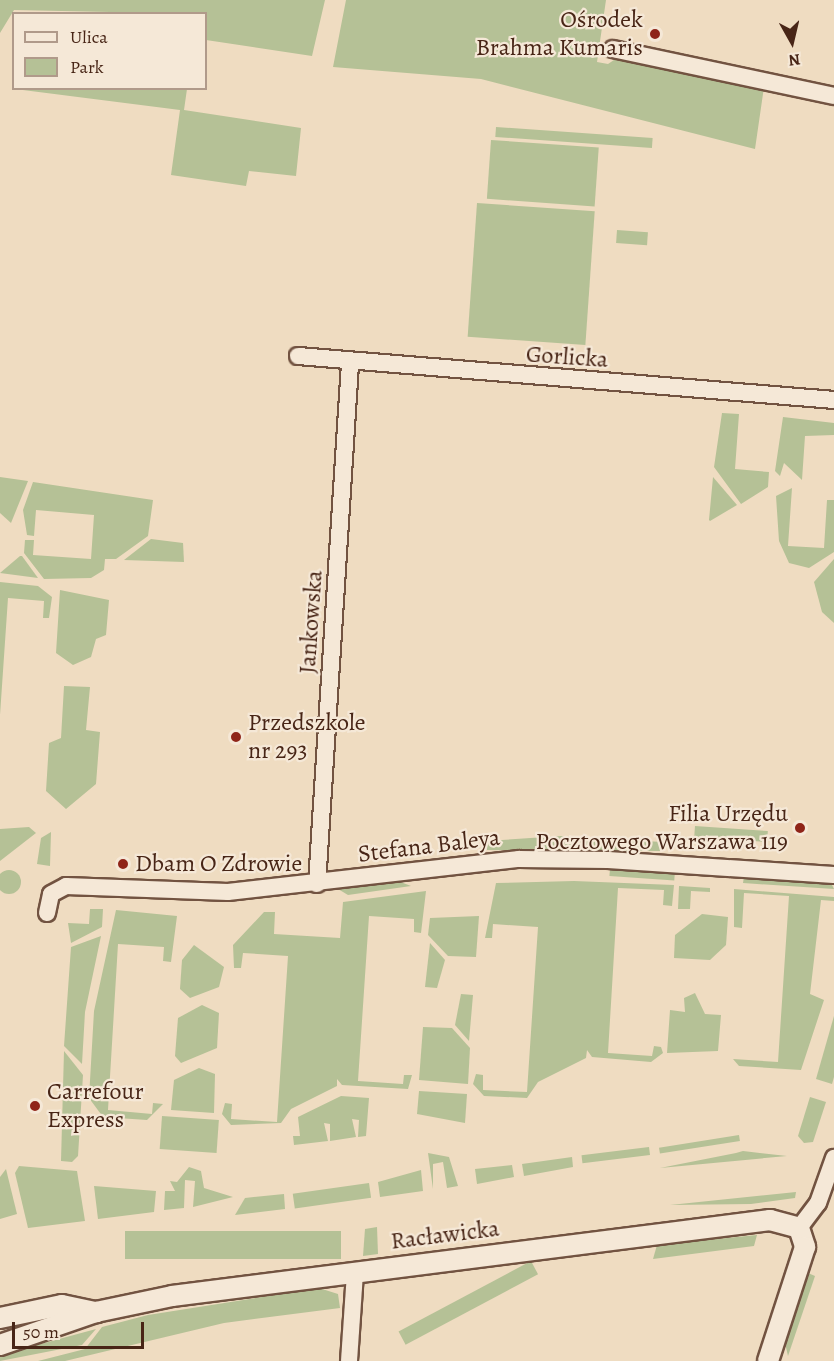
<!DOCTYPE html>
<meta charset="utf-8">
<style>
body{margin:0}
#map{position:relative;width:834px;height:1361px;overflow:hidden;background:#efdcc1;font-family:Alegreya,serif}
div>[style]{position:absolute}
.green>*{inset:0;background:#b5c196;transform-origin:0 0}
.round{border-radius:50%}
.roads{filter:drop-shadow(2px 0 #725341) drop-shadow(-2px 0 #725341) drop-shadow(0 2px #725341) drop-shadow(0 -2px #725341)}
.minor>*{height:16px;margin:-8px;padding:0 8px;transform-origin:8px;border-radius:8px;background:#f5e8d7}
.tertiary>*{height:20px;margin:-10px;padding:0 10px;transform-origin:10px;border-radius:10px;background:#f5e8d7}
.dots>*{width:16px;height:16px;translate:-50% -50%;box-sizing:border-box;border:3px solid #f5e8d7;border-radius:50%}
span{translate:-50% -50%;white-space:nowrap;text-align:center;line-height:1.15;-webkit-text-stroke:4.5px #f5e8d7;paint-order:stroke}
.poi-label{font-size:24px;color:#482516}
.right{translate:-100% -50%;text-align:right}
.left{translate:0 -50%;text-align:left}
.street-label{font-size:24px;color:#482516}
.legend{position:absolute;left:12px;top:12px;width:195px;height:78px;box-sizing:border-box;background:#f5e8d7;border:2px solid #b09a8a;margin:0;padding:8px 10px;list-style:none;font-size:18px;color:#482516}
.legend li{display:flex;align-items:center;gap:12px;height:30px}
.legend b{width:30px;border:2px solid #b09a8a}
.north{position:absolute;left:762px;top:12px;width:60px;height:60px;-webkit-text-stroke:4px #f5e8d7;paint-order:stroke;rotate:172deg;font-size:16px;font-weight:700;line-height:24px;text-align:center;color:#482516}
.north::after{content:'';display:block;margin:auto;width:21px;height:27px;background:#482516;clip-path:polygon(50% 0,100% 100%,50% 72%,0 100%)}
.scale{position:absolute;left:12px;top:1322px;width:132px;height:27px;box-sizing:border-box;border:3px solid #482516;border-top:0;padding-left:8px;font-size:18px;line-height:21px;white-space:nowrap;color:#482516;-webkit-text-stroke:4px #f5e8d7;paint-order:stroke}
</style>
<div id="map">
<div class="green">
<i style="clip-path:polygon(0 0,325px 0,312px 56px,206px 40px,206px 14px,14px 10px,0 33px)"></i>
<i style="clip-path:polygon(346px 0,606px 0,597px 62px,608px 64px,620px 56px,764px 87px,755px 149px,481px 79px,333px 67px)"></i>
<i style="clip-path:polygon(15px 89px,187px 89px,184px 110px,301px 128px,296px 176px,249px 171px,246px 186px,171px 175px,180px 110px)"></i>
<i style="left:496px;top:127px;width:157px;height:10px;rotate:4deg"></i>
<i style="left:491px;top:140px;width:108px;height:59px;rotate:4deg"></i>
<i style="left:477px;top:203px;width:118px;height:134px;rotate:4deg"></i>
<i style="left:617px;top:230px;width:31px;height:13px;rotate:4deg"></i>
<i style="clip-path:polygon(722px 413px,739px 414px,735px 469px,769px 472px,768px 487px,741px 504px,714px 467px)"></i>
<i style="clip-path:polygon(783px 417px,834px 423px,834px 435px,805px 436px,802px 480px,784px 463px,780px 476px,775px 471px)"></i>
<i style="clip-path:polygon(0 477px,28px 481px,11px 523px,0 513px)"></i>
<i style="clip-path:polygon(713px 477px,737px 505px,710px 521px,709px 520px)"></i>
<i style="clip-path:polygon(33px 482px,153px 500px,148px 536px,116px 559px,105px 559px,104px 570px,91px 578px,44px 579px,24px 553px,25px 540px,34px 540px,33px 555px,91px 559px,94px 515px,36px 510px,34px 536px,27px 535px,23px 510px)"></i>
<i style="clip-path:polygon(792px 488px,788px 546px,824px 548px,827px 500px,834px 500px,834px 552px,809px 568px,789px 563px,779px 541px,776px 496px)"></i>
<i style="clip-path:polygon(151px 539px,183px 543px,184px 562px,124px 560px)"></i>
<i style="clip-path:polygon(20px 556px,22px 556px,38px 578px,0 573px)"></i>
<i style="clip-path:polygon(834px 559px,834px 623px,822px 612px,814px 582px)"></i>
<i style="clip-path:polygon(0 582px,38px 586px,52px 597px,49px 618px,43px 618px,44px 601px,8px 598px,0 715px)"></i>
<i style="clip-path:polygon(60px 590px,109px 600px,106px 635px,96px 639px,91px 657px,73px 665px,56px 653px)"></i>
<i style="clip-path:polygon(64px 686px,90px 687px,86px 730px,100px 732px,96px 784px,66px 809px,46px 791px,49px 743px,61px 738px)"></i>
<i style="left:695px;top:826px;width:73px;height:11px;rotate:4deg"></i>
<i style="clip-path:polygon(29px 827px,36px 833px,0 861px,0 829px)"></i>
<i style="clip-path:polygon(51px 832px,50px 866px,37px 864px,41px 838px)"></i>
<i style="clip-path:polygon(561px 836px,662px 842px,662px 851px,487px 850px,486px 841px)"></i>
<i style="left:610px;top:868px;width:65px;height:8px;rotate:4deg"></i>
<i class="round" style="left:-3px;top:870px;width:24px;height:24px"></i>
<i style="clip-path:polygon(744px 876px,831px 883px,834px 889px,743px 883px)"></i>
<i style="clip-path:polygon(398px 881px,411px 886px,348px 895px,338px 889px)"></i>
<i style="clip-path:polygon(574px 881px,674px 885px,672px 906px,663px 905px,664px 890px,618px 888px,608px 1053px,652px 1056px,654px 1046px,661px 1047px,663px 1053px,651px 1062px,592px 1057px,587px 1050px,586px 1058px,538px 1082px,527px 1098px,484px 1096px,473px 1084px,476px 1074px,483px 1075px,483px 1090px,527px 1092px,538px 927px,493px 924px,492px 938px,485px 938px,496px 883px)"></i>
<i style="clip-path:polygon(679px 886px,710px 888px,710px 892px,691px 891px,690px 909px,678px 909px)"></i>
<i style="clip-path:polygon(734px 889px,834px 897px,834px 901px,821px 900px,810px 994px,824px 1000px,801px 1070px,739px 1066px,733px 1059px,778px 1062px,789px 896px,744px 893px,742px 928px,734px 927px)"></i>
<i style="clip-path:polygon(426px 891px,421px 933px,414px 932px,414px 919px,369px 916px,358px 1081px,403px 1084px,404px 1075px,412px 1075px,408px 1089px,342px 1085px,337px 1079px,337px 1086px,291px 1109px,281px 1123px,231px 1125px,222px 1114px,225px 1103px,232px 1104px,231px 1119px,277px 1122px,288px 956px,243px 953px,241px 968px,234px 968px,233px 945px,264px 912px,275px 912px,274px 934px,340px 938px,343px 902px)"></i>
<i style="clip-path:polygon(90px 909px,103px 909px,102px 927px,71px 943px,68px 923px,89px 924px)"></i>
<i style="clip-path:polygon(116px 910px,177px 916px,171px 962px,163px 961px,164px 947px,118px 944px,108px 1110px,152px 1114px,153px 1103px,163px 1104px,147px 1120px,103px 1117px,89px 1098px,94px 1011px)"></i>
<i style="clip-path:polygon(702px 914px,728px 917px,726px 945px,710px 960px,674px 958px,675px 935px)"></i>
<i style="clip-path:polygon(479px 916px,476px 957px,448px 956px,428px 935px,430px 918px)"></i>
<i style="clip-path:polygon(101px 936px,85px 1012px,82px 1064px,64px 1046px,71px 947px)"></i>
<i style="clip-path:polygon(430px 943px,445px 960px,437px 988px,425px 987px)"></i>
<i style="clip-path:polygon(194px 945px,224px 967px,219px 987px,190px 998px,180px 989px,182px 960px)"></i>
<i style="clip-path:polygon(695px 993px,705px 1014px,721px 1015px,718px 1051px,667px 1053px,670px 1010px,685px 1012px,684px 998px)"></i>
<i style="clip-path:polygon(461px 994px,473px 995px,469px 1041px,455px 1025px)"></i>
<i style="clip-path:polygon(202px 1005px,219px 1013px,217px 1048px,181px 1063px,175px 1056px,178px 1018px)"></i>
<i style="clip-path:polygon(834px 1016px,834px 1077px,832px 1084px,816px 1079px)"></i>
<i style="clip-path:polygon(423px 1027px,452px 1028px,470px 1048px,468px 1084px,419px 1080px)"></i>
<i style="clip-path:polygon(64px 1051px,83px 1075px,78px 1156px,72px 1162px,61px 1161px)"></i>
<i style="clip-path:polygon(199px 1068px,215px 1074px,214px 1113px,171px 1110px,174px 1080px)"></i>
<i style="clip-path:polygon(419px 1091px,467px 1094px,465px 1123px,417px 1114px)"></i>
<i style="clip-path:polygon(341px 1096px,369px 1098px,366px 1136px,358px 1137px,359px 1120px,352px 1119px,356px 1137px,330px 1141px,330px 1124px,324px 1123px,328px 1141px,294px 1145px,293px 1136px,300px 1136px,298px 1117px)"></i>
<i style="clip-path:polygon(810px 1097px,826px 1102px,813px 1142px,804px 1143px,798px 1136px)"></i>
<i style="left:162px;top:1116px;width:57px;height:33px;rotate:4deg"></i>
<i style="left:739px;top:1135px;width:6px;height:81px;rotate:81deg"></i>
<i style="left:649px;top:1147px;width:8px;height:68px;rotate:83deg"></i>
<i style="clip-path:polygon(743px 1151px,787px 1156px,660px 1168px,736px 1153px)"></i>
<i style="clip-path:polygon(428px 1153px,449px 1157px,458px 1186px,447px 1188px,443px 1162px,433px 1164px,433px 1189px)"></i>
<i style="clip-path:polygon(572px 1157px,573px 1167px,524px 1176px,522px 1164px)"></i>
<i style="clip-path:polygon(512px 1165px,514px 1177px,477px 1184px,475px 1169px)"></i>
<i style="clip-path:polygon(19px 1166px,77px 1171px,85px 1221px,28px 1228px,15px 1173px)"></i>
<i style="clip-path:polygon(189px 1167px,201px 1171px,204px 1188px,233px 1197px,193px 1207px,195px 1181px,185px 1180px,184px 1208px,164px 1210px,165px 1191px,175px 1191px,170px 1181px,177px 1182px)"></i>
<i style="clip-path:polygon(6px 1169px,17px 1214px,0 1219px,0 1177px)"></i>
<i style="clip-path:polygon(421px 1170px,423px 1191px,380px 1197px,378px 1182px)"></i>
<i style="left:369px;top:1183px;width:15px;height:77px;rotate:82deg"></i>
<i style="clip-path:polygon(94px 1186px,156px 1191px,154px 1212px,98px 1219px)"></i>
<i style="clip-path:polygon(796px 1192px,795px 1198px,751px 1204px,670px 1205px)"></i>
<i style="clip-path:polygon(284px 1194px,285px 1209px,235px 1215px,245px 1198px)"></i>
<i style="clip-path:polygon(377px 1227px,378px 1254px,363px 1256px,365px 1229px)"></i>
<i style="left:341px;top:1231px;width:28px;height:216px;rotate:90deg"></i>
<i style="clip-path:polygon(757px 1235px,754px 1246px,653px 1259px,657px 1245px)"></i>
<i style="left:531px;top:1261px;width:15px;height:150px;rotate:62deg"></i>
<i style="clip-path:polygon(808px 1273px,815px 1276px,788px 1356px,785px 1343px)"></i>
<i style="clip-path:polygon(319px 1288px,338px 1294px,340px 1308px,224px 1323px,65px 1361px,38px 1361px,85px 1349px,102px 1327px,148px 1315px)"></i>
<i style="clip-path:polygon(96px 1329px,82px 1345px,0 1361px,0 1355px)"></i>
</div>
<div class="roads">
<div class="minor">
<i style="left:613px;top:49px;width:226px;rotate:12deg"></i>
<i style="left:298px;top:356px;width:538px;rotate:4.69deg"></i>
<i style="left:317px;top:884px;width:521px;rotate:-86.37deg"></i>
<i style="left:47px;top:913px;width:19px;rotate:-78deg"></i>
<i style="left:51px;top:894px;width:17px;rotate:-28deg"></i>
<i style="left:66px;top:886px;width:162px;rotate:2.1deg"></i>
<i style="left:228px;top:892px;width:293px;rotate:-6.5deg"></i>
<i style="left:519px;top:859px;width:89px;rotate:0.6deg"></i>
<i style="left:608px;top:860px;width:226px;rotate:3.8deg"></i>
<i style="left:799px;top:1228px;width:31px;rotate:-53deg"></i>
<i style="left:818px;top:1203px;width:48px;rotate:-70.4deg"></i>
<i style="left:349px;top:1361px;width:89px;rotate:-86.1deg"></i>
</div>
<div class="tertiary">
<i style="left:0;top:1318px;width:63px;rotate:-11.8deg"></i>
<i style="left:62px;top:1305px;width:35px;rotate:12deg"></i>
<i style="left:0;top:1345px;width:102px;rotate:-19deg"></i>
<i style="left:96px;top:1312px;width:78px;rotate:-11.9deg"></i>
<i style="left:172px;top:1296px;width:603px;rotate:-7.24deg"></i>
<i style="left:770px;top:1220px;width:30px;rotate:15deg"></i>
<i style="left:799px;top:1228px;width:20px;rotate:72deg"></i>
<i style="left:805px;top:1247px;width:120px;rotate:108deg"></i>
</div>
</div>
<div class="dots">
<i style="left:655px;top:34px;background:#8f2418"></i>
<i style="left:236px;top:737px;background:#8f2418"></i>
<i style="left:800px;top:828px;background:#8f2418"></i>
<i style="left:123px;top:864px;background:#8f2418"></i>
<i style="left:35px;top:1106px;background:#8f2418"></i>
</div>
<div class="poi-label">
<span class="right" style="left:643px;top:34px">Ośrodek<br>Brahma Kumaris</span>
<span class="left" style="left:248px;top:737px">Przedszkole<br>nr 293</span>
<span class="right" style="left:788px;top:828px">Filia Urzędu<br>Pocztowego Warszawa 119</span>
<span class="left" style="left:135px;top:864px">Dbam O Zdrowie</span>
<span class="left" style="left:47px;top:1106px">Carrefour<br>Express</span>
</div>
<div class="street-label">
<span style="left:567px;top:357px;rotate:4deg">Gorlicka</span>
<span style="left:311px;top:622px;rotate:-86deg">Jankowska</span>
<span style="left:429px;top:846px;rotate:-7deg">Stefana Baleya</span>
<span style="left:445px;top:1235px;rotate:-7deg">Racławicka</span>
</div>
<ul class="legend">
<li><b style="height:8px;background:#f5e8d7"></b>Ulica</li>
<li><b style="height:16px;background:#b5c196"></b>Park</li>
</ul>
<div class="north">N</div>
<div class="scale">50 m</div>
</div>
